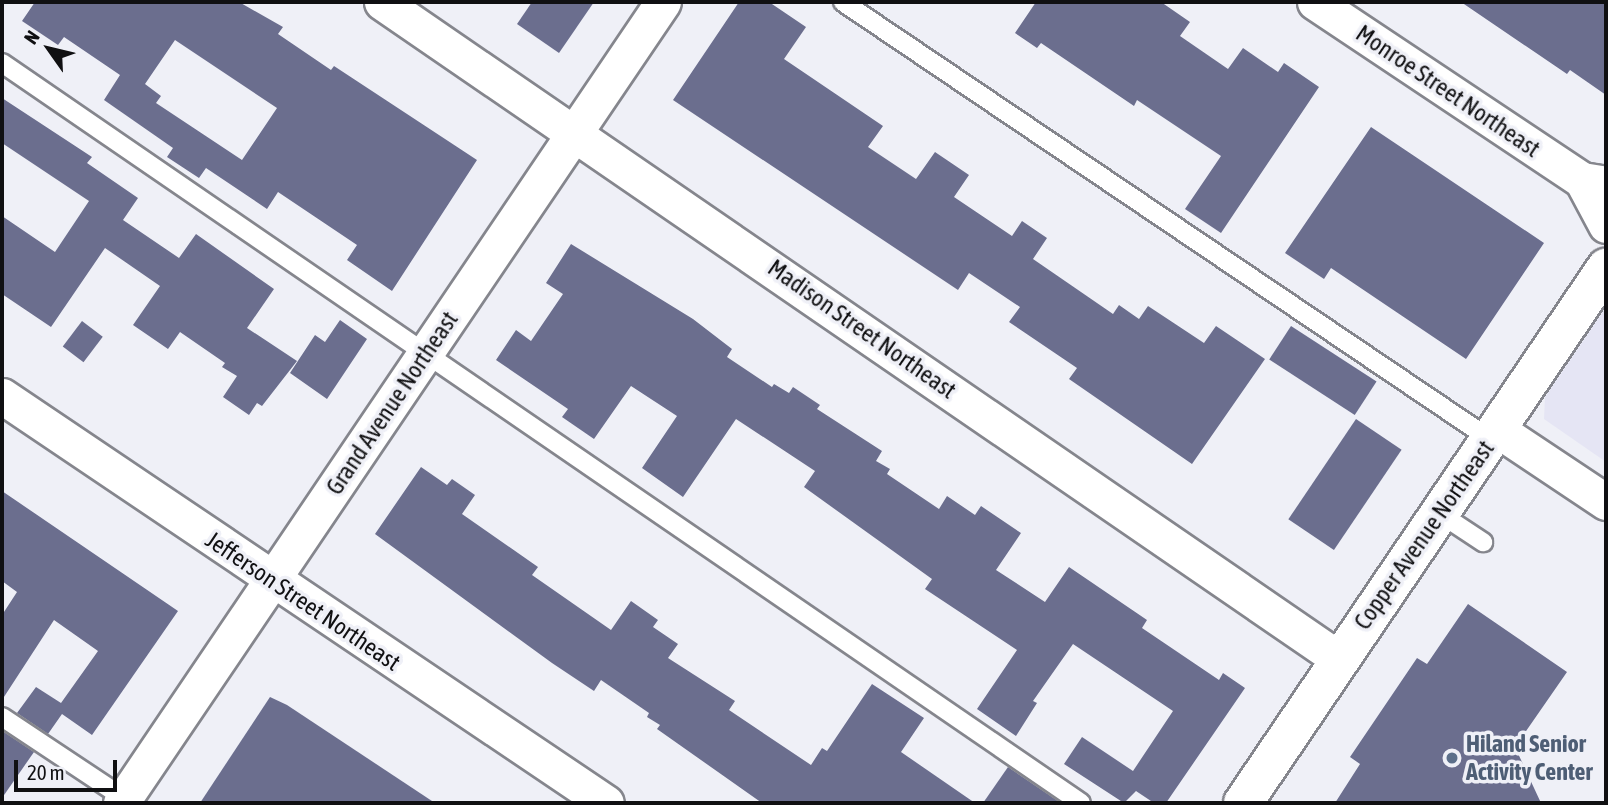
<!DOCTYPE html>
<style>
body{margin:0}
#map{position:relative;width:1608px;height:805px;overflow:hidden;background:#eff0f7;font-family:"Asap Condensed",sans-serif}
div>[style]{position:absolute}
.built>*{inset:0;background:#e5e5f4}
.building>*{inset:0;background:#6b6e8e;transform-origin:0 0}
.roads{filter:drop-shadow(2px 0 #85868d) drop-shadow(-2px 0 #85868d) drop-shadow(0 2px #85868d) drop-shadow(0 -2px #85868d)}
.service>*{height:18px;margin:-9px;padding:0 9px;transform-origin:9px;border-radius:9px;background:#fff}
.minor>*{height:35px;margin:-17.5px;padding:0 17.5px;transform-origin:17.5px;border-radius:17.5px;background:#fff}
.tertiary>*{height:38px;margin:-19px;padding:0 19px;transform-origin:19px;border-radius:19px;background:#fff}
.dots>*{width:19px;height:19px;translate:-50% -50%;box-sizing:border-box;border:4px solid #eff0f7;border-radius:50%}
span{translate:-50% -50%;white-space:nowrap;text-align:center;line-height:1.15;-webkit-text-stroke:7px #eff0f7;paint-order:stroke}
.street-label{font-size:24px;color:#101012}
.service-label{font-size:24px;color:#4e5e75;font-weight:700}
.left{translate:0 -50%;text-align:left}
.frame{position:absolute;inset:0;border:4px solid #101012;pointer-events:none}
.north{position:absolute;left:14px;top:14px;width:70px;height:70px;-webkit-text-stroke:5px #eff0f7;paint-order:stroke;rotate:304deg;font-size:19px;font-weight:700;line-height:28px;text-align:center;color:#101012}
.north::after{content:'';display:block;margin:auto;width:24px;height:32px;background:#101012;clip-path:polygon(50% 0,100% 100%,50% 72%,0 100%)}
.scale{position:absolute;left:14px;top:760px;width:103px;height:32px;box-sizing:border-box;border:4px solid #101012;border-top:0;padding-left:9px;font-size:21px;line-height:24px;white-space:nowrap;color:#101012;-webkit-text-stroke:5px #eff0f7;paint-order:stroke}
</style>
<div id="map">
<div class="built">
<i style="clip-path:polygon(1606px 307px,1606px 462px,1544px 419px,1545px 397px)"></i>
</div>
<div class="building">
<i style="clip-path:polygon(evenodd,35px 2px,239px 2px,283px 27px,278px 34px,331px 70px,334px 66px,477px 160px,392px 291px,347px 260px,357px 245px,278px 192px,267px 209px,206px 168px,199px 178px,167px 157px,173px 148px,104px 100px,120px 75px,64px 37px,58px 45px,22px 21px,35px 2px,175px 40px,277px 108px,242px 160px,156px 103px,161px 96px,145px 84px,175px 40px)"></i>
<i style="clip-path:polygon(532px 2px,594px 2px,559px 53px,517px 24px)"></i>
<i style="clip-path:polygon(739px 2px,769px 2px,806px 27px,784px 59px,883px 126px,868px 147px,916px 179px,935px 152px,969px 175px,954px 197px,1012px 236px,1022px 221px,1047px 238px,1033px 259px,1113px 314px,1119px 305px,1139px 319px,1148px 306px,1204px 343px,1216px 326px,1265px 359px,1192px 464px,1069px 379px,1077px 368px,1009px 322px,1020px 307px,969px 273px,958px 290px,673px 100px)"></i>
<i style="clip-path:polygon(1036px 2px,1161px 2px,1190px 22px,1180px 36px,1228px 69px,1243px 48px,1278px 72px,1284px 63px,1319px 87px,1221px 233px,1185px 209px,1221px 156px,1137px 100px,1134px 106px,1041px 43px,1037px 48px,1015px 33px)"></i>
<i style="clip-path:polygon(1461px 2px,1606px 2px,1606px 95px,1570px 70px,1567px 74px)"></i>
<i style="clip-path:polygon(2px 98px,92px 157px,87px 163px,138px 198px,123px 220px,179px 258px,196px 234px,274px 289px,247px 328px,297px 361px,262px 406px,257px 403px,249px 415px,223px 397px,237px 376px,222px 367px,225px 363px,180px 332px,168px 349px,133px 325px,160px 286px,105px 248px,51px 327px,2px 294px,2px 216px,55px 252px,89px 201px,2px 143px)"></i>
<i style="clip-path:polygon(1371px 127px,1544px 243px,1466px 359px,1331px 268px,1324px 279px,1285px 253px)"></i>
<i style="clip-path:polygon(571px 244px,693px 319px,732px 349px,727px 357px,772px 387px,774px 384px,789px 393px,793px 387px,820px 405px,817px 409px,882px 451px,876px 461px,890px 469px,887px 474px,939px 509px,947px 496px,975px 515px,981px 506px,1021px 533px,996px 570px,1045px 602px,1069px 567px,1147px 620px,1142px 628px,1219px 680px,1223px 673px,1245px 688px,1166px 803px,1154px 803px,1136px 791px,1124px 803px,1064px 764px,1082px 737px,1133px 771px,1173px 711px,1073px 644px,1033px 701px,1037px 703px,1016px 736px,977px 709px,1017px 650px,925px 589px,932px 579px,804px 487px,815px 471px,736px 419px,683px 497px,642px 468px,677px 416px,631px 386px,594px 439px,562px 417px,568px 409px,496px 360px,516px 330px,531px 341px,563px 294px,546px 283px)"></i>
<i style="clip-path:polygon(340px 320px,367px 339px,327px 399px,290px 373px,315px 335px,325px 342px)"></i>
<i style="left:82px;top:321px;width:26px;height:32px;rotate:37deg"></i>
<i style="left:1291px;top:326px;width:102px;height:40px;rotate:33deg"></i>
<i style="left:1356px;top:419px;width:55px;height:121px;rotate:34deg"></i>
<i style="clip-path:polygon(421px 467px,447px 485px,452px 479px,475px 495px,462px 514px,538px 567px,532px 575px,611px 630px,631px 601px,658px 620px,653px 627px,678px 644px,668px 658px,735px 701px,729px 710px,811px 765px,822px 748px,827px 751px,872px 684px,924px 718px,901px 752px,975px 803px,762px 803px,657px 729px,660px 725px,647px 717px,649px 713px,601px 680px,594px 691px,552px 663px,375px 534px)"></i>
<i style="clip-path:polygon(2px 491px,178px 611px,92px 735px,62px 714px,48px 734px,17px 713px,36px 687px,61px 703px,98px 651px,54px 620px,2px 700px,2px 615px,17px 592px,2px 581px)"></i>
<i style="clip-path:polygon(1468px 604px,1567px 672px,1515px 747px,1541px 803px,1335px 803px,1360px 764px,1350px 757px,1417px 658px,1427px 664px)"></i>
<i style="clip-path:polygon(270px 697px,287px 705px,435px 803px,200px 803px)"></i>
<i style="clip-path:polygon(4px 732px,34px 752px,2px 798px,2px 735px)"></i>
<i style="clip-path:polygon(1008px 767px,1061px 803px,983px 803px)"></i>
</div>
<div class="roads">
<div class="service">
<i style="left:843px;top:2px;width:781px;rotate:34.04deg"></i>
<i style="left:2px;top:63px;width:1308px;rotate:34.44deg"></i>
<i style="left:1439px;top:513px;width:53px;rotate:33.4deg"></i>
<i style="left:2px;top:717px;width:150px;rotate:33.6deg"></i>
</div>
<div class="minor">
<i style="left:382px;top:2px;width:1161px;rotate:34.47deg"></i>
<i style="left:1315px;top:2px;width:321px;rotate:33.7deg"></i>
<i style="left:1582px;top:180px;width:24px;rotate:9deg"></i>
<i style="left:1582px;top:180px;width:51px;rotate:61.9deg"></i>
<i style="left:2px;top:396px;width:728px;rotate:33.97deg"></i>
<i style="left:1498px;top:430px;width:130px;rotate:33.7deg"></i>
<i style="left:121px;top:803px;width:967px;rotate:-55.92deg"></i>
</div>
<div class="tertiary">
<i style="left:1243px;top:803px;width:647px;rotate:-55.84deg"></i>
</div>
</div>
<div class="dots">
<i style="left:1452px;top:758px;background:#5c6f8a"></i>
</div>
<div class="street-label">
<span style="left:1448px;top:91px;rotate:34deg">Monroe Street Northeast</span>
<span style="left:862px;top:329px;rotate:35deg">Madison Street Northeast</span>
<span style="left:392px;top:403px;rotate:-56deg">Grand Avenue Northeast</span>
<span style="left:1424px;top:535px;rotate:-55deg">Copper Avenue Northeast</span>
<span style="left:303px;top:601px;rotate:34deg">Jefferson Street Northeast</span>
</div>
<div class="service-label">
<span class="left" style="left:1466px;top:758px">Hiland Senior<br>Activity Center</span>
</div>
<div class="frame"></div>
<div class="north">N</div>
<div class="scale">20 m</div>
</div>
